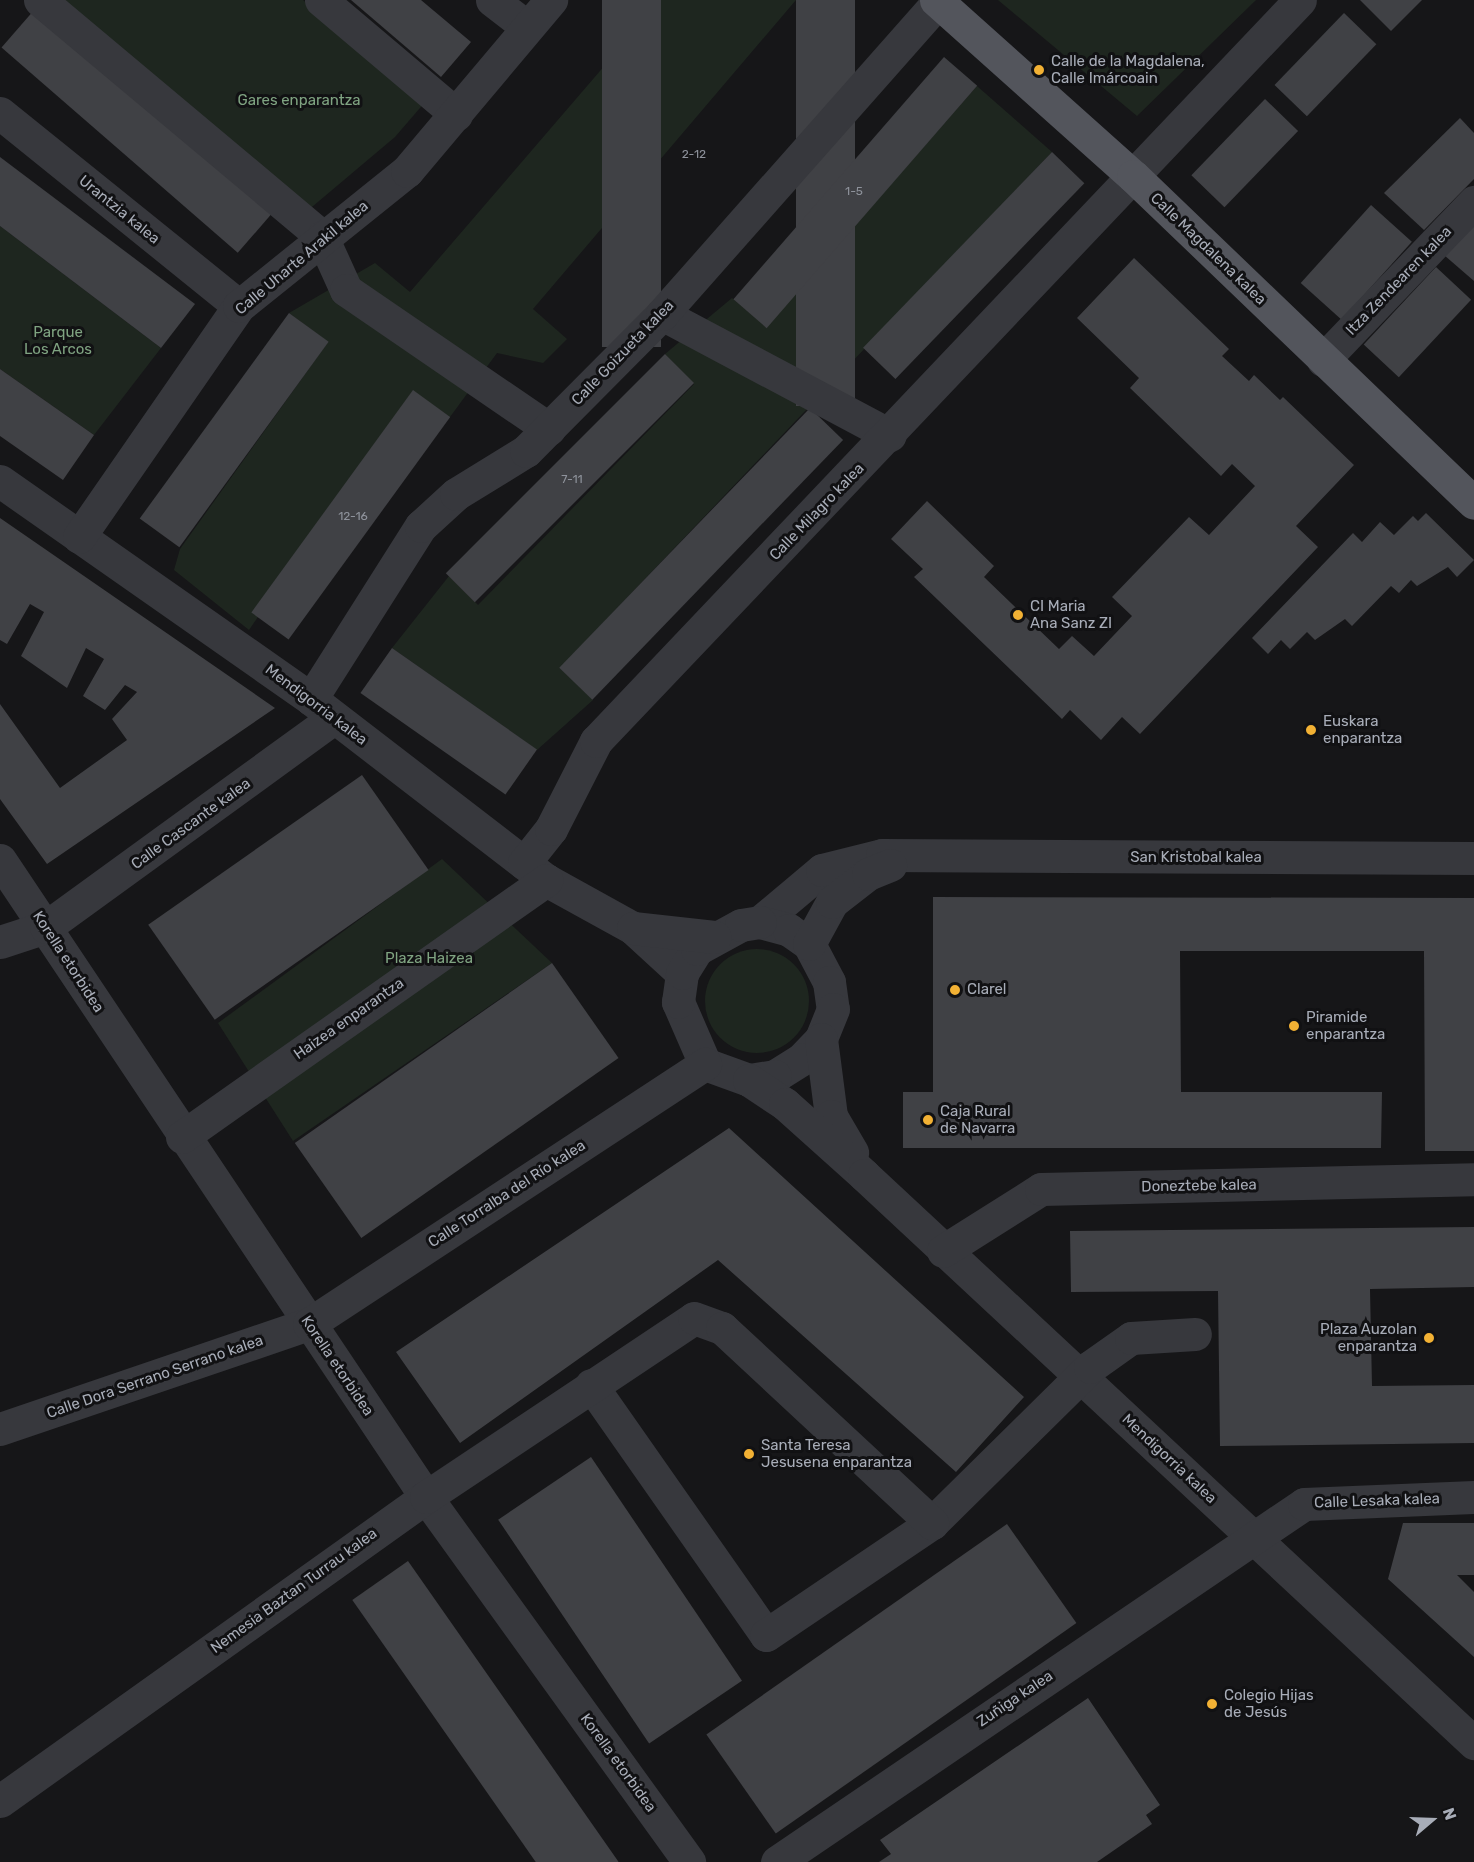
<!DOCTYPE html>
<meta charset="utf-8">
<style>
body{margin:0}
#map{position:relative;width:1474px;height:1862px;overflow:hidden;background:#161618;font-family:Rubik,sans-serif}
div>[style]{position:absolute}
.green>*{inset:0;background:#1e261f}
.round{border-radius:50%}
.building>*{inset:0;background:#404145;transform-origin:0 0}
.minor>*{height:33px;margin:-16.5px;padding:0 16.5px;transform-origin:16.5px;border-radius:16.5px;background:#37383d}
.major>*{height:33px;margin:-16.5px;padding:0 16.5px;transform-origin:16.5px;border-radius:16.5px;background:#53555c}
.dots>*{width:16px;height:16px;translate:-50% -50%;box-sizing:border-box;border:3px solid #111113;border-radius:50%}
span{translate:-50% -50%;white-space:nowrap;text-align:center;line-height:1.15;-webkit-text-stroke:6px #111113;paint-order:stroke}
.number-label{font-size:12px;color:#8e929b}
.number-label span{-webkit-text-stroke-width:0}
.poi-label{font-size:15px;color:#a8adb8}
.left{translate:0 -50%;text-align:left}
.right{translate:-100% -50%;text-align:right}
.park-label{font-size:15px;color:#7fa381}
.street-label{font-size:15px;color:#a8adb8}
.north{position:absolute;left:1402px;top:1790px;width:60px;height:60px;-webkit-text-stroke:4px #111113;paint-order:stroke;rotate:71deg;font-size:16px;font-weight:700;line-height:24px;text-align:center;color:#a8adb8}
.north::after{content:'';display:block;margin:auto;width:21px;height:27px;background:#a8adb8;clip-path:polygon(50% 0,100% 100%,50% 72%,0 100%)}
</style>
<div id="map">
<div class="green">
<i style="clip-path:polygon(56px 0,303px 0,426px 101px,395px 137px,306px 212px)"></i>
<i style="clip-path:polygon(661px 0,796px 0,533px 309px,567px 339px,543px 363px,497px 353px,450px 417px,413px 391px,249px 630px,174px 570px,180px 549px,328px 342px,289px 313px,375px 263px,410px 292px)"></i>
<i style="clip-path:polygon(998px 0,1256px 0,1137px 116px)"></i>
<i style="clip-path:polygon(977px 86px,1052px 152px,560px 668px,593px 700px,537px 750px,392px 648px,449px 576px,478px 605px,694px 384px,665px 354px,732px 298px,766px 327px)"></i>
<i style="clip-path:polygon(0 226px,161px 348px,94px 435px,0 369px)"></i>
<i style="clip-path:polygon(442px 859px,552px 963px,293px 1141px,218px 1023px)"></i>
<i class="round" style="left:705px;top:949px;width:104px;height:104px"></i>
</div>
<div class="building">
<i style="clip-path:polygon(351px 0,421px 0,471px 42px,441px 77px)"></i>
<i style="left:602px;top:0;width:59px;height:347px"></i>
<i style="left:796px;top:0;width:59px;height:406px"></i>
<i style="clip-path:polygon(1360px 0,1422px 0,1391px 31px)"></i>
<i style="left:35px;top:9px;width:313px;height:51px;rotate:41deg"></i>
<i style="left:1344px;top:13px;width:45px;height:100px;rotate:44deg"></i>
<i style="left:944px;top:57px;width:44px;height:321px;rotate:41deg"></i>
<i style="left:1265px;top:99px;width:46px;height:106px;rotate:44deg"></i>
<i style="clip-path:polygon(1460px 118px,1474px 133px,1474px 179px,1424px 230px,1384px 193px)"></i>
<i style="left:1052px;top:152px;width:45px;height:272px;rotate:44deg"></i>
<i style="clip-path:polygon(0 157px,195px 304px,161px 348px,0 226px)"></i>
<i style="left:1371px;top:205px;width:55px;height:105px;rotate:42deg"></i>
<i style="clip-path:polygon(1474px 224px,1474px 281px,1444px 255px)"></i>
<i style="clip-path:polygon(1134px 258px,1229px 349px,1222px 356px,1249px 381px,1254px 375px,1280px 400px,1283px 397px,1354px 465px,1296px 526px,1318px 547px,1140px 734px,1122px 717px,1101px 740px,1070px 710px,1062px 719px,914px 577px,923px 569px,891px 539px,927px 501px,994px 566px,984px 577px,1059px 649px,1072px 636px,1094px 656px,1132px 616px,1112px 597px,1189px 517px,1209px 535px,1255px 486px,1232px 464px,1221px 476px,1130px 388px,1139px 378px,1077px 318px)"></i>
<i style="left:1436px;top:267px;width:48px;height:106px;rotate:43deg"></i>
<i style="left:289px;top:313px;width:49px;height:254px;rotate:36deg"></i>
<i style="left:665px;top:354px;width:41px;height:310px;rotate:45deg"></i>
<i style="clip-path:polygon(0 369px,94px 435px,63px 480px,0 436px)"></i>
<i style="left:413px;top:390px;width:46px;height:275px;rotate:36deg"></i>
<i style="left:810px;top:408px;width:46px;height:361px;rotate:44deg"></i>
<i style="clip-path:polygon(1426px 513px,1474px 560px,1457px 577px,1448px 567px,1417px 586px,1411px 580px,1399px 593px,1391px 586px,1352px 626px,1345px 619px,1315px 640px,1307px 632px,1290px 649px,1281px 640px,1268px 654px,1252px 638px,1353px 533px,1362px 542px,1380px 522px,1394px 535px,1413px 516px,1418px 521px)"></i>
<i style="clip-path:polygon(0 518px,275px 708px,47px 864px,0 799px,0 704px,60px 788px,127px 740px,112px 719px,137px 692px,125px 685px,105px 710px,83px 696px,104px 659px,86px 648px,67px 688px,21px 656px,44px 612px,30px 604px,7px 644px,0 640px)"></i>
<i style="left:392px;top:648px;width:177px;height:55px;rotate:35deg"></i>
<i style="left:362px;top:775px;width:116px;height:261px;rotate:55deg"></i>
<i style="clip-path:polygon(933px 897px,1474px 898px,1474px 1151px,1425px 1151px,1424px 951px,1180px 951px,1181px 1092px,1382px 1092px,1381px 1148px,903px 1148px,903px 1092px,933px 1092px)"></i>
<i style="left:552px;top:963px;width:116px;height:314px;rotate:55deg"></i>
<i style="clip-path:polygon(729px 1128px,1024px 1397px,956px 1472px,718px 1260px,460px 1443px,396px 1352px)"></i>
<i style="clip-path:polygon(1474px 1227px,1474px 1287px,1370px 1289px,1372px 1386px,1474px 1385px,1474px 1443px,1220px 1446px,1218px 1291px,1071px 1292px,1070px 1231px)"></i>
<i style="left:591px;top:1457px;width:270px;height:112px;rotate:56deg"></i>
<i style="clip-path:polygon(1403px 1523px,1474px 1523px,1474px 1575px,1457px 1575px,1474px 1592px,1474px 1657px,1388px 1579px)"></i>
<i style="left:1007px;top:1524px;width:121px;height:367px;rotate:55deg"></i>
<i style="left:408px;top:1561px;width:367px;height:68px;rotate:55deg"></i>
<i style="clip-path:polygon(1088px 1698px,1160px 1805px,1146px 1815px,1152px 1824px,1097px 1862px,879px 1862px,891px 1854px,880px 1840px)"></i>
</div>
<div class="minor">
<i style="left:40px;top:0;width:368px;rotate:40deg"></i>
<i style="left:322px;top:237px;width:58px;rotate:65.6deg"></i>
<i style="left:346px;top:290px;width:246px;rotate:34.4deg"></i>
<i style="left:321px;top:0;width:177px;rotate:40.2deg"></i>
<i style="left:492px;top:0;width:44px;rotate:37.6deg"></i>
<i style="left:0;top:113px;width:307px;rotate:38.9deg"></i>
<i style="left:662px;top:314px;width:258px;rotate:28deg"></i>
<i style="left:1323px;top:360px;width:219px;rotate:-46.3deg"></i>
<i style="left:0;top:481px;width:380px;rotate:35deg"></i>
<i style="left:311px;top:699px;width:297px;rotate:37.6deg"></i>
<i style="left:546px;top:880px;width:99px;rotate:28.9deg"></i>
<i style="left:633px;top:928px;width:67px;rotate:42.6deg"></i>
<i style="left:79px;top:537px;width:281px;rotate:-55.3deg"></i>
<i style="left:239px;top:306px;width:216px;rotate:-38.8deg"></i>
<i style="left:407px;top:171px;width:224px;rotate:-49.9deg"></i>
<i style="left:311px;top:699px;width:205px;rotate:-57.6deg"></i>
<i style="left:421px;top:526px;width:47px;rotate:-42.4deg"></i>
<i style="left:456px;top:494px;width:82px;rotate:-31.6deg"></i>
<i style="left:526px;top:451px;width:193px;rotate:-45.2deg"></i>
<i style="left:662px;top:314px;width:417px;rotate:-48.5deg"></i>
<i style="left:0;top:860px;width:766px;rotate:56.23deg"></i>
<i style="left:426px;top:1497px;width:450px;rotate:54.2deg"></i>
<i style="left:524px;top:863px;width:43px;rotate:-51.5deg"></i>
<i style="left:551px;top:829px;width:99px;rotate:-62.9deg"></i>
<i style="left:596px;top:741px;width:1022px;rotate:-46.47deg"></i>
<i style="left:760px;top:922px;width:81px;rotate:-40deg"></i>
<i style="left:822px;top:870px;width:62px;rotate:-14deg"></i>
<i style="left:882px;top:855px;width:592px;rotate:0.29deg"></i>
<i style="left:760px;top:922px;width:30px;rotate:15deg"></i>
<i style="left:789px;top:930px;width:24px;rotate:35deg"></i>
<i style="left:809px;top:944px;width:43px;rotate:62.2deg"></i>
<i style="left:829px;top:982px;width:27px;rotate:82deg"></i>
<i style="left:833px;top:1009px;width:32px;rotate:112deg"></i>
<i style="left:821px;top:1039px;width:28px;rotate:134deg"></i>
<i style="left:802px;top:1059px;width:32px;rotate:148deg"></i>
<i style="left:775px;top:1076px;width:26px;rotate:171deg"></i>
<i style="left:749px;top:1080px;width:47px;rotate:-160deg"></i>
<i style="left:705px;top:1064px;width:68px;rotate:-113.5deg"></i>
<i style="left:678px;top:1002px;width:29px;rotate:-82deg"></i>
<i style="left:682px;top:973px;width:28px;rotate:-58deg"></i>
<i style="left:697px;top:949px;width:50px;rotate:-28.6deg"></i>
<i style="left:741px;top:925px;width:19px;rotate:-9deg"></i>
<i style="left:633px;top:928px;width:82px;rotate:6.3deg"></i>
<i style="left:0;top:942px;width:48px;rotate:-18.1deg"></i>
<i style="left:46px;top:927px;width:356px;rotate:-36deg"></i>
<i style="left:809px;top:944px;width:48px;rotate:-61.3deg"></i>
<i style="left:832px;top:902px;width:46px;rotate:-37.9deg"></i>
<i style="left:868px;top:874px;width:24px;rotate:-22deg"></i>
<i style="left:821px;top:1039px;width:78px;rotate:82.6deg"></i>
<i style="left:831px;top:1116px;width:42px;rotate:59.7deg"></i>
<i style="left:749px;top:1080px;width:43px;rotate:33.7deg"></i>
<i style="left:785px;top:1104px;width:106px;rotate:41.9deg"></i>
<i style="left:864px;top:1175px;width:834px;rotate:42.96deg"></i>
<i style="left:182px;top:1137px;width:446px;rotate:-35.2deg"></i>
<i style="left:943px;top:1251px;width:116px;rotate:-32.3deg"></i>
<i style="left:1041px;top:1189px;width:433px;rotate:-1.3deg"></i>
<i style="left:591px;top:1385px;width:305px;rotate:55deg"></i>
<i style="left:766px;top:1635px;width:200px;rotate:-34deg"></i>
<i style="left:932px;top:1523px;width:222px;rotate:-44.6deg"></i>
<i style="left:1090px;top:1367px;width:50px;rotate:-35.3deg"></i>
<i style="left:1131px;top:1338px;width:64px;rotate:-3.6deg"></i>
<i style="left:0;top:1429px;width:326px;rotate:-18.8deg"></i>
<i style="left:309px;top:1324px;width:474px;rotate:-33.3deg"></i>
<i style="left:0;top:1801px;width:523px;rotate:-35.51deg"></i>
<i style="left:426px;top:1497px;width:322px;rotate:-33.7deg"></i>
<i style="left:694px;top:1318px;width:30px;rotate:20deg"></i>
<i style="left:722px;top:1328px;width:287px;rotate:42.9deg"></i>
<i style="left:777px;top:1862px;width:637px;rotate:-34.19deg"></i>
<i style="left:1304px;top:1504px;width:170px;rotate:-2.4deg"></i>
</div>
<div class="major">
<i style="left:936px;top:0;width:264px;rotate:41.8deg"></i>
<i style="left:1133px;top:176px;width:472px;rotate:43.8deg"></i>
</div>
<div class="dots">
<i style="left:1039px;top:70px;background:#f2b134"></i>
<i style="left:1018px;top:615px;background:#f2b134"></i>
<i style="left:1311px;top:730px;background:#f2b134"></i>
<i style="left:955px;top:990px;background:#f2b134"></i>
<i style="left:1294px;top:1026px;background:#f2b134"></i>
<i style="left:928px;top:1120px;background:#f2b134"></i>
<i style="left:1429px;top:1338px;background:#f2b134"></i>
<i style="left:749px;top:1454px;background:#f2b134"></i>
<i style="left:1212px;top:1704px;background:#f2b134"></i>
</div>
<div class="number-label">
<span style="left:694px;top:155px">2-12</span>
<span style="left:854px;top:192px">1-5</span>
<span style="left:572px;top:480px">7-11</span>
<span style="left:353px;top:517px">12-16</span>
</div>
<div class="poi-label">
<span class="left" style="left:1051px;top:70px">Calle de la Magdalena,<br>Calle Imárcoain</span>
<span class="left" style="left:1030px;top:615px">CI Maria<br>Ana Sanz ZI</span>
<span class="left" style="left:1323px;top:730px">Euskara<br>enparantza</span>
<span class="left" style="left:967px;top:990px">Clarel</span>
<span class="left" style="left:1306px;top:1026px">Piramide<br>enparantza</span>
<span class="left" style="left:940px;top:1120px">Caja Rural<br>de Navarra</span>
<span class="right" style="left:1417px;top:1338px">Plaza Auzolan<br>enparantza</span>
<span class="left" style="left:761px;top:1454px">Santa Teresa<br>Jesusena enparantza</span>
<span class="left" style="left:1224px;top:1704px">Colegio Hijas<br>de Jesús</span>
</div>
<div class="park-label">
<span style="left:299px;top:101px">Gares enparantza</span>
<span style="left:58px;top:341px">Parque<br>Los Arcos</span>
<span style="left:429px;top:959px">Plaza Haizea</span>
</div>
<div class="street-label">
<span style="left:119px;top:210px;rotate:39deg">Urantzia kalea</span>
<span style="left:1208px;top:249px;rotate:44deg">Calle Magdalena kalea</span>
<span style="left:302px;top:258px;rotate:-40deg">Calle Uharte Arakil kalea</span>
<span style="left:1399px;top:281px;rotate:-46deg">Itza Zendearen kalea</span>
<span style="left:623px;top:353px;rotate:-46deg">Calle Goizueta kalea</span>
<span style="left:817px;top:512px;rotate:-46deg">Calle Milagro kalea</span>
<span style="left:316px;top:705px;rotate:37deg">Mendigorria kalea</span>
<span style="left:191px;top:824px;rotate:-36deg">Calle Cascante kalea</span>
<span style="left:1196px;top:858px">San Kristobal kalea</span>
<span style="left:68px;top:962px;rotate:57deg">Korella etorbidea</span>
<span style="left:349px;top:1019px;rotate:-35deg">Haizea enparantza</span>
<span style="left:1199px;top:1186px;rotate:-1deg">Doneztebe kalea</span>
<span style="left:507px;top:1194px;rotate:-33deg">Calle Torralba del Río kalea</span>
<span style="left:337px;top:1366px;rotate:56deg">Korella etorbidea</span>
<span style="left:155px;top:1377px;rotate:-19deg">Calle Dora Serrano Serrano kalea</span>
<span style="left:1169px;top:1459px;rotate:43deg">Mendigorria kalea</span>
<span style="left:1377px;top:1501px;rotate:-2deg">Calle Lesaka kalea</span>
<span style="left:294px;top:1591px;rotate:-36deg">Nemesia Baztan Turrau kalea</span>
<span style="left:1015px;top:1699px;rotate:-34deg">Zuñiga kalea</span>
<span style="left:618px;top:1763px;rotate:54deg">Korella etorbidea</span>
</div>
<div class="north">N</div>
</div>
